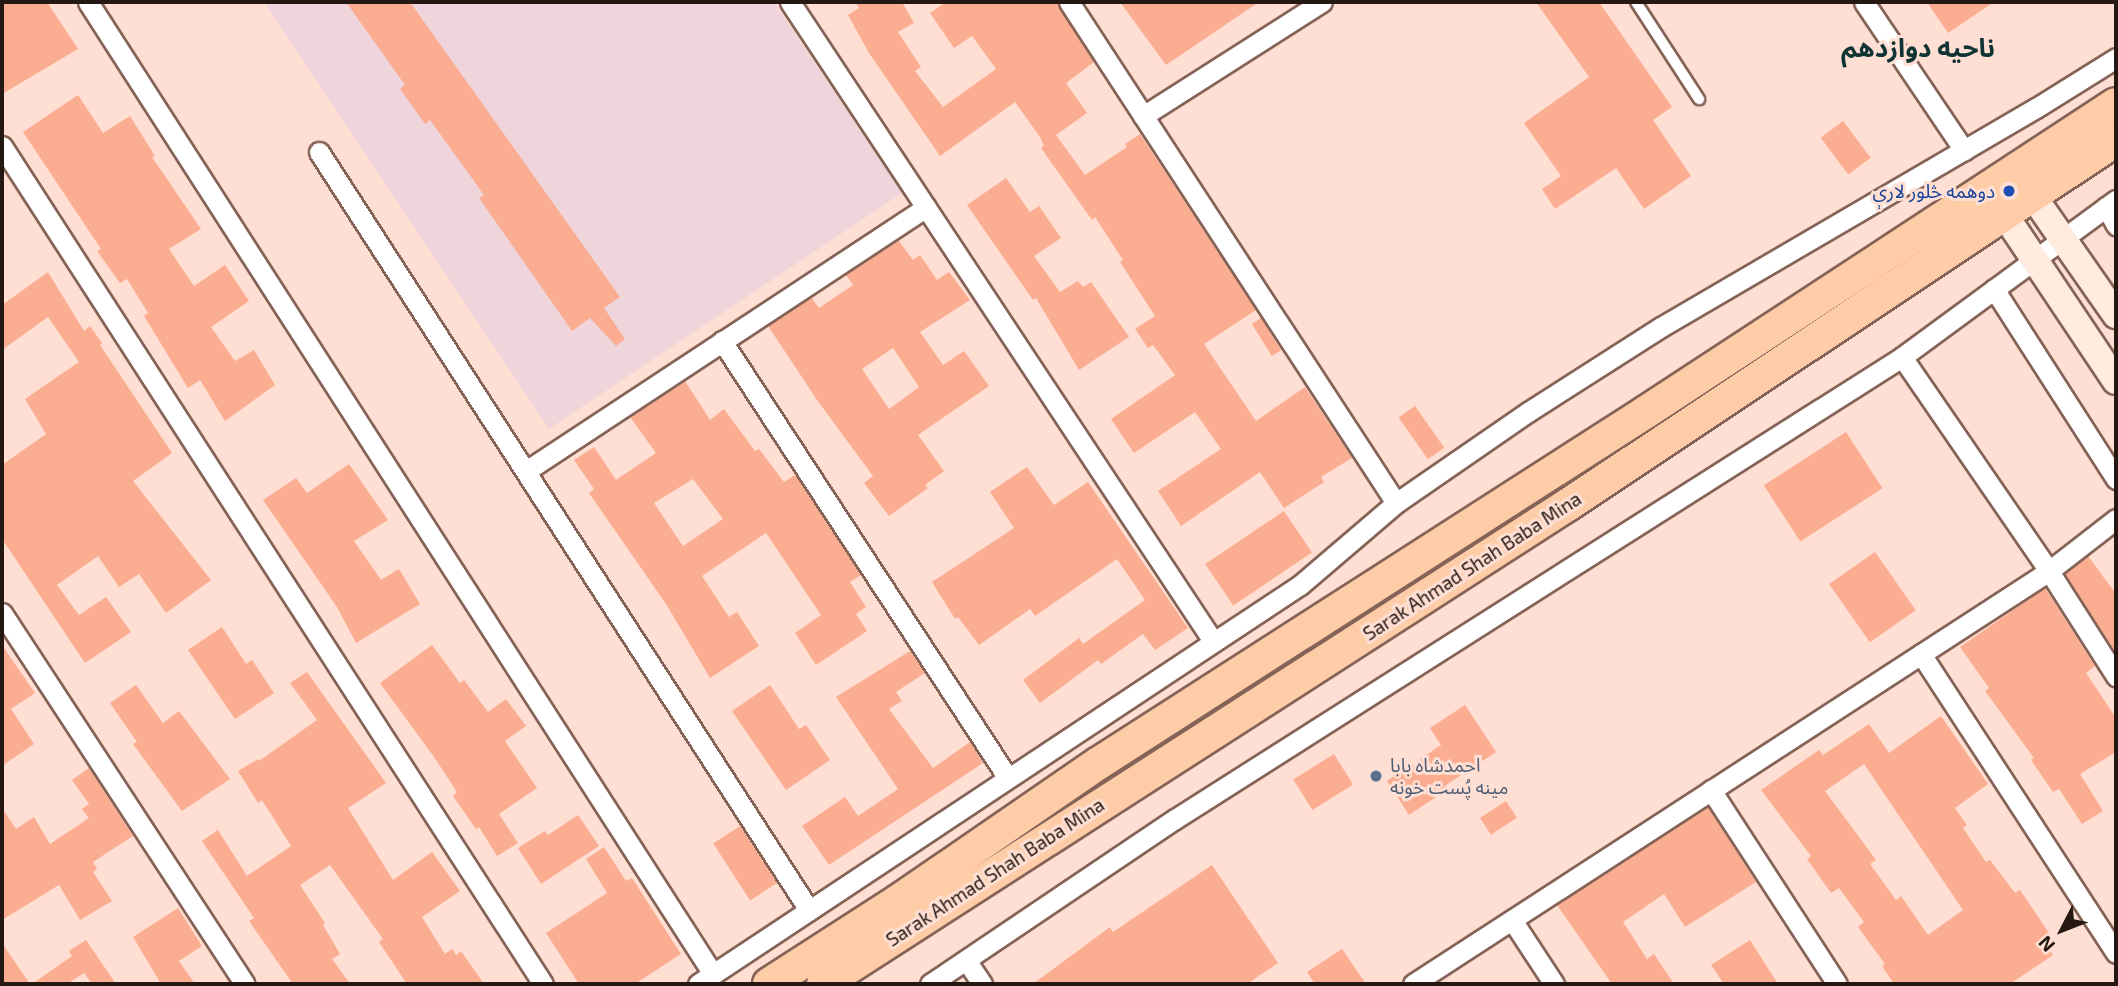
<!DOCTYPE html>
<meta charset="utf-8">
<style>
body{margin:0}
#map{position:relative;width:2118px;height:986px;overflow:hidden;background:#ffdfd3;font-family:"Exo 2","Noto Sans Arabic",sans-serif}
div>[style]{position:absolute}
.education>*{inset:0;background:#efd5db}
.building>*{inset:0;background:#fbad92;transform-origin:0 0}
.roads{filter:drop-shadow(2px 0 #856357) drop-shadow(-2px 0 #856357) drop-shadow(0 2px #856357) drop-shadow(0 -2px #856357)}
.service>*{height:10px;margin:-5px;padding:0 5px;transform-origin:5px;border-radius:5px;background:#fff}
.minor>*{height:19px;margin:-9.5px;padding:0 9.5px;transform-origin:9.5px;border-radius:9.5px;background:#fff}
.secondary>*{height:26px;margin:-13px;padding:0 13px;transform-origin:13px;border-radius:13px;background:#ffecde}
.trunk>*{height:32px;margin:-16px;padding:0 16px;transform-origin:16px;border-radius:16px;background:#fecca7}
.dots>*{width:19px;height:19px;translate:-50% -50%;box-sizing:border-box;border:4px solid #ffdfd3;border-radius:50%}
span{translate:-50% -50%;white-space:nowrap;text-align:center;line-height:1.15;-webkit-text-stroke:6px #ffdfd3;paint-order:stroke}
.transit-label{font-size:19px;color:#164399}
.right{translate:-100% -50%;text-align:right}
.street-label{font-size:19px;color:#251712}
.service-label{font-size:19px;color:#4e5e75}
.left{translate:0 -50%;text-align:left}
.district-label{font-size:26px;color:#103434;font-weight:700}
.frame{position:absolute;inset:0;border:4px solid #251712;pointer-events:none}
.north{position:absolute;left:2027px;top:895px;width:70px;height:70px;-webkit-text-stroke:5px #ffdfd3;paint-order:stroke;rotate:228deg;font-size:19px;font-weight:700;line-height:28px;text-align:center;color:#251712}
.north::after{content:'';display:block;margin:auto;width:24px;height:32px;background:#251712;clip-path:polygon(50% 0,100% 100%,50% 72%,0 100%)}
</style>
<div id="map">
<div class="education">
<i style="clip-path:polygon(264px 2px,774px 2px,902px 193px,549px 429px)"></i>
</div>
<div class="building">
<i style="clip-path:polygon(2px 2px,47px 2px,78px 49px,2px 94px)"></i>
<i style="clip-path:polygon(346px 2px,410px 2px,620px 297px,604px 308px,625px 339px,616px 346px,590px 318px,572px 331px,479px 198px,484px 195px,430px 120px,425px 124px,400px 89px,405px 85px)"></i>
<i style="clip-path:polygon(855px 2px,902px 2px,914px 23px,898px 32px,921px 67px,915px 71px,943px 107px,996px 69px,972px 36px,954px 48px,930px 13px,946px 2px,1057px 2px,1094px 62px,1066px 83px,1087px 113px,1056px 135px,1085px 175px,1127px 147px,1125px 144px,1140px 134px,1256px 310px,1204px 344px,1256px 421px,1305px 387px,1352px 458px,1321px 477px,1324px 482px,1284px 508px,1260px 472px,1181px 526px,1158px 491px,1221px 449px,1195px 412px,1134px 453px,1111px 419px,1175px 375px,1153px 345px,1148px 348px,1135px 329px,1155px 316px,1120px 262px,1123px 260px,1095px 217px,1092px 220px,1041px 148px,1044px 146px,1040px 137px,1015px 102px,940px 156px,869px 53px,848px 15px,859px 8px)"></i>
<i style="clip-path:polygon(1120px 2px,1259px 2px,1166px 65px)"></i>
<i style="clip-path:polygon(1536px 2px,1599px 2px,1672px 107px,1653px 120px,1691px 176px,1644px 209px,1616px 168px,1555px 209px,1542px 189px,1561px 176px,1524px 123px,1589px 77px)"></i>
<i style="clip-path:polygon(1927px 2px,1994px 2px,1948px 33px)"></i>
<i style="clip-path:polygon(78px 95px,103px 133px,130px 116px,155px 156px,152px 157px,201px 229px,169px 249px,194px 286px,225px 265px,249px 301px,211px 327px,235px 361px,254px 350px,275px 385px,225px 421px,200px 380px,188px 388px,144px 316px,148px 313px,127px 279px,120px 283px,97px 251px,101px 249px,23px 132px)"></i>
<i style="left:1843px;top:121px;width:46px;height:28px;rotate:53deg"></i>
<i style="clip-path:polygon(1006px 178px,1030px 212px,1039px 206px,1061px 238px,1034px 256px,1060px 292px,1078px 281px,1083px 287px,1091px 282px,1129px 337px,1079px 370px,1036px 298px,1033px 300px,967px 205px)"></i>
<i style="clip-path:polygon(evenodd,898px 240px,913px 260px,920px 255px,937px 280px,949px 272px,970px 300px,920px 332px,943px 365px,964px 351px,989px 386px,918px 435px,944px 471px,925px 485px,928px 488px,889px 516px,864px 483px,873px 476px,817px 400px,768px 326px,811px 297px,819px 308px,853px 285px,846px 275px,898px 240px,893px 348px,919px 387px,889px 409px,862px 369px,893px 348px)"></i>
<i style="clip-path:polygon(48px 272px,84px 331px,90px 326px,102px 343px,100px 345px,172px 453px,133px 481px,211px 580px,166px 613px,139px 574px,119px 587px,98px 556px,57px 585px,79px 615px,106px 597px,131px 632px,85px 663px,2px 539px,2px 465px,46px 434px,25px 399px,79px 362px,48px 317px,2px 350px,2px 305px)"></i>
<i style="left:1261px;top:318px;width:38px;height:11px;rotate:58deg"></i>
<i style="clip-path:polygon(evenodd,685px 381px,710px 420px,724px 409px,755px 451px,759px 449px,784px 482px,795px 475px,861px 575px,850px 582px,866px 607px,856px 614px,867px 631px,816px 665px,795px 633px,821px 615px,766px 533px,702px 576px,729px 617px,737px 612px,759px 646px,710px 678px,666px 604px,589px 493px,594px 489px,574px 460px,594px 447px,616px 480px,656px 453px,630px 417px,685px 381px,693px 479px,723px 519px,683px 546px,654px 503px,693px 479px)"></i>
<i style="left:1415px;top:406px;width:51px;height:20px;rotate:55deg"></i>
<i style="left:1846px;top:432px;width:67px;height:98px;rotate:57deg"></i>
<i style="clip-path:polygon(349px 464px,388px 520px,354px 541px,381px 580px,399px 569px,420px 604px,356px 643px,337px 607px,263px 500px,296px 478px,307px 493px)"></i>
<i style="clip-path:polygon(1027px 467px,1054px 505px,1088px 482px,1188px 628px,1155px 650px,1143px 634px,1101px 664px,1098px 660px,1040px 703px,1023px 680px,1079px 638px,1083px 644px,1145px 600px,1117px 559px,1035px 616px,1030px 609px,979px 645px,958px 617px,955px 619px,932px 582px,1014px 528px,990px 492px)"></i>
<i style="left:1284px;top:511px;width:50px;height:95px;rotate:56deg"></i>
<i style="left:1875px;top:552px;width:71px;height:56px;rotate:55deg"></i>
<i style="clip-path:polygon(2088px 556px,2116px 594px,2115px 652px,2065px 574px)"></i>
<i style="clip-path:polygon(2045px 588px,2095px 666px,2086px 673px,2116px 718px,2116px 752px,2080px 774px,2103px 811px,2082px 824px,2059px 789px,2053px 792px,2031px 760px,2034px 758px,1985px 691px,1989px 688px,1960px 647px)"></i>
<i style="clip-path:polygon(222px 627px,246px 664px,252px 660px,274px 693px,235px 719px,188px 650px)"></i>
<i style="clip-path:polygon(2px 645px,35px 693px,11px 709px,34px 744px,2px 766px)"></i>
<i style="clip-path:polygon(432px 645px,460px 683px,464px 680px,488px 712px,506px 699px,526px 726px,505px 741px,537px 788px,499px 814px,518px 843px,497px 856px,479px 827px,476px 829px,453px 796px,457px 792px,434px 757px,380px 683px)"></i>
<i style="clip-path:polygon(910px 651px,925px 673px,896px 692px,902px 701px,889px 709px,933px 768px,970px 742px,983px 763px,829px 865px,802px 826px,845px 797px,858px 816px,898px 789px,836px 697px)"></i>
<i style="clip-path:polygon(307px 672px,386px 783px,348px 808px,393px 880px,432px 852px,460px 891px,422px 917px,445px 954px,452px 949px,456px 955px,461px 951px,484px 984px,407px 984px,379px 942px,383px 939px,330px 865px,300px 885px,325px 923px,323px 925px,340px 954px,332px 959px,350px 984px,293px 984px,249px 921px,254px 918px,202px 841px,218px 830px,247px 876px,291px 846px,262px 800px,258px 803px,238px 771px,258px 759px,259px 761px,317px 720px,290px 683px)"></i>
<i style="clip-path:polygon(136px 685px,163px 723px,179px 711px,230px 779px,182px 811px,133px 744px,137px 742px,110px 703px)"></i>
<i style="clip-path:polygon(770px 685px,799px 729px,806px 725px,830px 760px,786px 790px,732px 711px)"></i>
<i style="clip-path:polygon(1465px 705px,1496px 752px,1446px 785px,1448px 789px,1409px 815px,1387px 781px,1441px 745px,1430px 728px)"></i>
<i style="clip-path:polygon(evenodd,1941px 716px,1988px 784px,1955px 808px,1967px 825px,1963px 828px,1986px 862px,1990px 860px,2015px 893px,2020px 890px,2053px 939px,2045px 944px,2053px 955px,2010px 984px,1894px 984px,1882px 966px,1885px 964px,1858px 927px,1864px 922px,1839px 888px,1831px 893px,1807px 859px,1811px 856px,1761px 790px,1819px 750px,1823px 755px,1869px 724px,1889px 753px,1941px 716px,1864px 764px,1963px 910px,1928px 935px,1901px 896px,1896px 900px,1870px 864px,1876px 860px,1825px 791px,1864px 764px)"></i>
<i style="left:1334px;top:754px;width:36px;height:48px;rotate:58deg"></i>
<i style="clip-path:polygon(89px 768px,133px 836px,93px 862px,97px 869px,93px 872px,112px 901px,80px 920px,59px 885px,2px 920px,2px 808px,16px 829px,34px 817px,50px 844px,89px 818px,82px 809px,89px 804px,72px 780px)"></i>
<i style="left:1506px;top:801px;width:20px;height:31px;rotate:57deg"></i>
<i style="clip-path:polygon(1708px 807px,1756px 882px,1685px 927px,1664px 894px,1623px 922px,1647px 959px,1654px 954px,1674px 984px,1612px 984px,1557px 905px)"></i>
<i style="clip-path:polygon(578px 815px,599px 846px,541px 884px,518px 848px,545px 831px,548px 835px)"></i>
<i style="left:740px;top:826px;width:68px;height:32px;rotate:57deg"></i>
<i style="clip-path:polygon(604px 847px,626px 881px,632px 878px,681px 954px,635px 984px,579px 984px,546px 933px,607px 893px,586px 859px)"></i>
<i style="clip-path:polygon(1212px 865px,1278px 963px,1247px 984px,1033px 984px,1110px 927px,1113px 932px)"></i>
<i style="clip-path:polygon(178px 908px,202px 946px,179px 961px,195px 984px,161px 984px,133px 937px)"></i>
<i style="clip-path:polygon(86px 940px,116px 984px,92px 984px,84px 973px,67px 984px,32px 984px,72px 956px,69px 951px)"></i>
<i style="clip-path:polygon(1750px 940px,1778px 984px,1724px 984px,1711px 965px)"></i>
<i style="clip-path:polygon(2px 943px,30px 984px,2px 984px)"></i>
<i style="clip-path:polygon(1342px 949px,1366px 984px,1315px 984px,1307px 972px)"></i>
</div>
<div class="roads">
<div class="service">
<i style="left:1636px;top:2px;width:116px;rotate:57deg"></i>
</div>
<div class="minor">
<i style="left:88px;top:2px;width:1156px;rotate:57.26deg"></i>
<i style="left:790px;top:2px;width:766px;rotate:56.5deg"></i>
<i style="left:1069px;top:2px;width:598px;rotate:56.87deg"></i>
<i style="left:1864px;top:2px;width:179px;rotate:56deg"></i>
<i style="left:1143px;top:116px;width:212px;rotate:-32.5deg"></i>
<i style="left:2px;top:146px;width:997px;rotate:57.15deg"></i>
<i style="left:319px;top:152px;width:903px;rotate:57.12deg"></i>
<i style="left:2106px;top:207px;width:21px;rotate:61deg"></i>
<i style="left:1994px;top:289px;width:226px;rotate:57.3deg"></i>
<i style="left:722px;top:341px;width:522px;rotate:56.8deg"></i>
<i style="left:1902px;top:357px;width:260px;rotate:55.5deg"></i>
<i style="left:2049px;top:571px;width:125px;rotate:57.5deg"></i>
<i style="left:526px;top:471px;width:479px;rotate:-33.4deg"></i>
<i style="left:2px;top:613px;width:443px;rotate:56.8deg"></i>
<i style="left:1921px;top:654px;width:357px;rotate:56.9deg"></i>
<i style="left:1711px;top:790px;width:231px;rotate:57deg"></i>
<i style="left:1512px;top:920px;width:77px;rotate:56.7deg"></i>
<i style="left:966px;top:960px;width:29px;rotate:56deg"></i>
<i style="left:698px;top:984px;width:722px;rotate:-33.54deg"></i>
<i style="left:1300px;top:585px;width:126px;rotate:-40.5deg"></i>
<i style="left:1396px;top:503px;width:160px;rotate:-34.6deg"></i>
<i style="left:1528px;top:412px;width:158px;rotate:-32.6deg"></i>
<i style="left:1661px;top:327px;width:434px;rotate:-30.3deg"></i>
<i style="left:2036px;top:108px;width:94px;rotate:-32deg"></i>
<i style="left:930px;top:984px;width:295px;rotate:-34deg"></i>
<i style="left:1175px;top:819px;width:861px;rotate:-32.44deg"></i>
<i style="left:1902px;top:357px;width:265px;rotate:-36.3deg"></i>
<i style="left:1413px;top:984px;width:758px;rotate:-33deg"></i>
<i style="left:2049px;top:571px;width:85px;rotate:-37.8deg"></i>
</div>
<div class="secondary">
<i style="left:2021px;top:179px;width:166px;rotate:55.1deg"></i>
<i style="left:1994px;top:199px;width:219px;rotate:56.2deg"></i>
</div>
<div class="trunk">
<i style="left:769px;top:984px;width:153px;rotate:-32.8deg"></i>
<i style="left:898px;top:901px;width:244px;rotate:-34.5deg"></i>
<i style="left:1099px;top:763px;width:650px;rotate:-32.69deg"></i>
<i style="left:1646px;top:412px;width:562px;rotate:-33.24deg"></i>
<i style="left:823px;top:984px;width:887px;rotate:-32.76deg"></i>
<i style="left:1569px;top:504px;width:657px;rotate:-33.64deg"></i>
</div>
</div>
<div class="dots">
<i style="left:2009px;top:191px;background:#1a4fb4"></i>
<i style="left:1376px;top:776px;background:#5c6f8a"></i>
</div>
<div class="transit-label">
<span class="right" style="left:1995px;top:191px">دوهمه څلور لارې</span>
</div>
<div class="street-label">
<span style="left:1472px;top:566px;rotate:-33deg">Sarak Ahmad Shah Baba Mina</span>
<span style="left:995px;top:872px;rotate:-33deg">Sarak Ahmad Shah Baba Mina</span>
</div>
<div class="service-label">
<span class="left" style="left:1390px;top:776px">احمدشاه بابا<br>مینه پُست خونه</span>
</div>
<div class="district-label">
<span style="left:1918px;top:47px">ناحیه دوازدهم</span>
</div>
<div class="frame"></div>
<div class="north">N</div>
</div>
